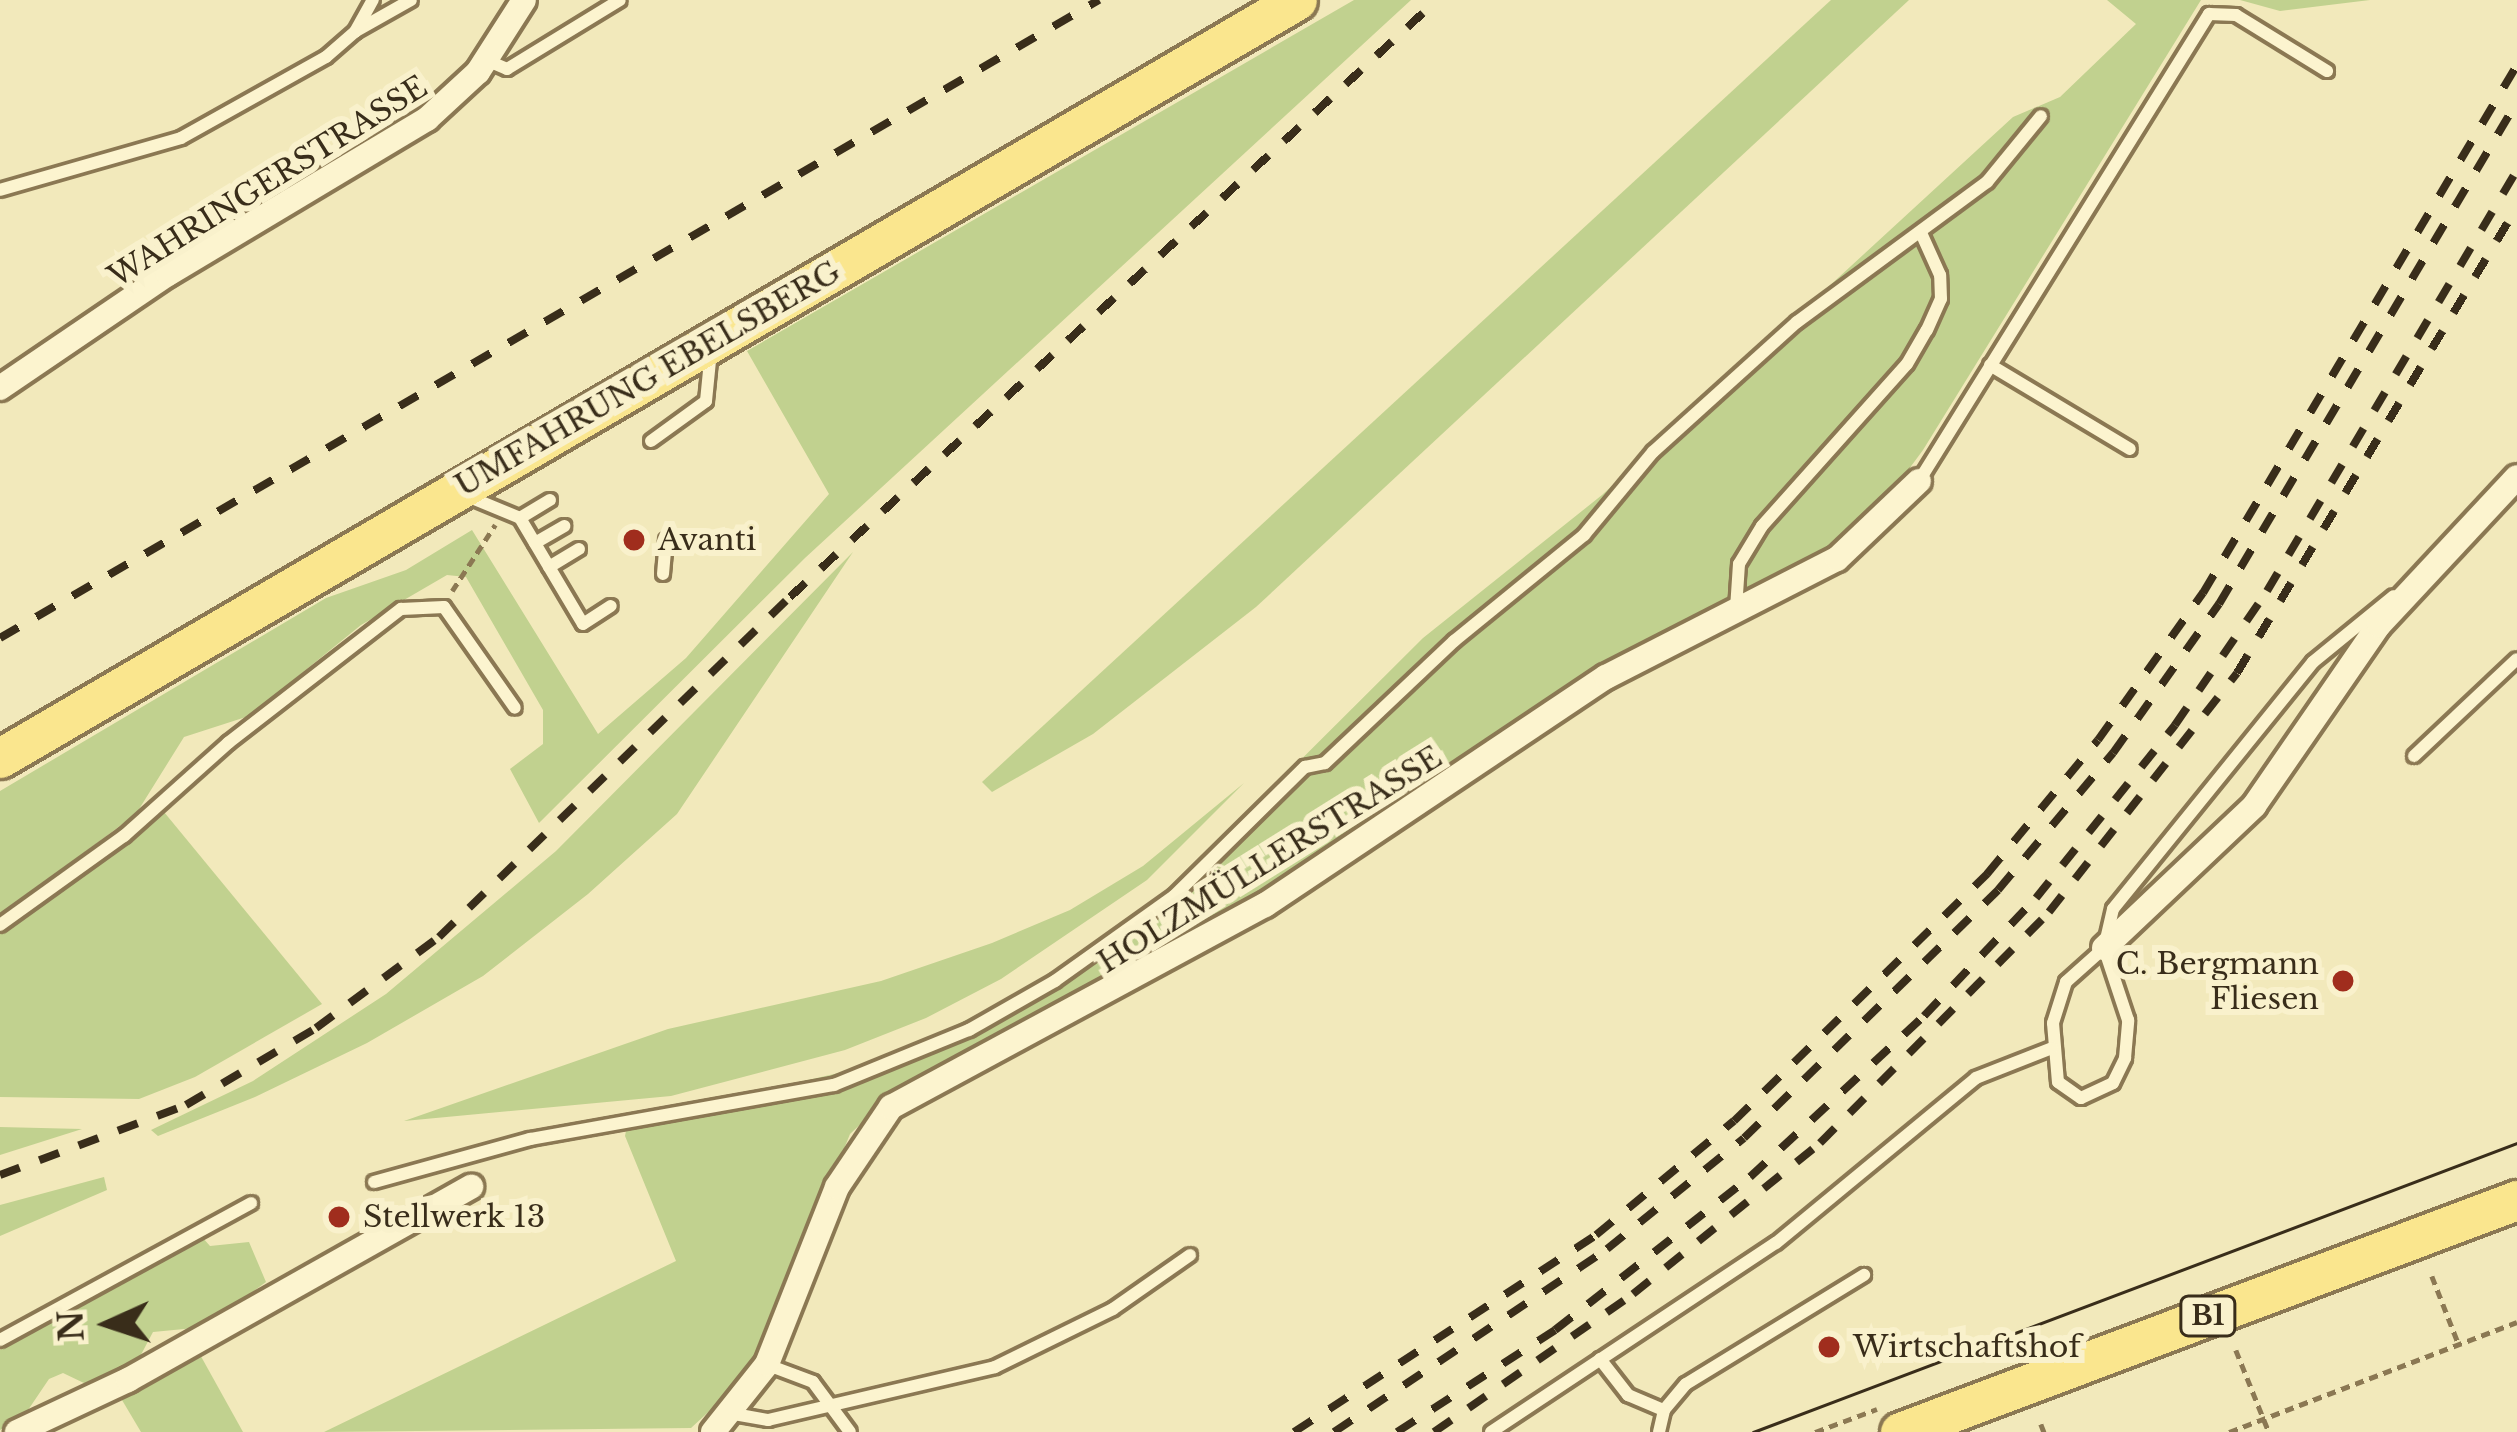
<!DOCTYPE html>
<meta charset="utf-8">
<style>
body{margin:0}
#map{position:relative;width:2517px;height:1432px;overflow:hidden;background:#f2e9bb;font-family:"Libre Baskerville",serif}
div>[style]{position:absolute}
.green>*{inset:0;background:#c1d18f}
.path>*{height:4.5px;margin-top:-2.25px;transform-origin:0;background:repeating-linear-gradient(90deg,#8b7853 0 9px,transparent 0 15px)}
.roads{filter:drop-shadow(3px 0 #8b7853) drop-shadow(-3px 0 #8b7853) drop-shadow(0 3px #8b7853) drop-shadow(0 -3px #8b7853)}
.service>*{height:12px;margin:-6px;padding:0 6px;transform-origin:6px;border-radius:6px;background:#fcf4cf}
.minor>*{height:24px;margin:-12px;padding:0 12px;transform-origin:12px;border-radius:12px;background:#fcf4cf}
.primary>*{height:39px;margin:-19.5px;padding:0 19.5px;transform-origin:19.5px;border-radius:19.5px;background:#fae68e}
.tram>*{height:3px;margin:-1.5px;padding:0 1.5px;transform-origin:1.5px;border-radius:1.5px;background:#392d1a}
.rail>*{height:8px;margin-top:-4px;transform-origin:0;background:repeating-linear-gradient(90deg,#392d1a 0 21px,transparent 0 42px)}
.dots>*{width:33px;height:33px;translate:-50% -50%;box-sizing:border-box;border:6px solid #f9f1cc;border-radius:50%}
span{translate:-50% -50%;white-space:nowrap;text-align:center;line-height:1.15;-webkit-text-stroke:12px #f9f1cc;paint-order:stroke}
.shield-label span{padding:3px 9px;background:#f9f1cc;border:3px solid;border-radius:9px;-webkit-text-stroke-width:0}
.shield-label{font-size:27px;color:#392d1a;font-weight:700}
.street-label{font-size:30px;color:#392d1a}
.poi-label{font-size:30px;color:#392d1a}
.left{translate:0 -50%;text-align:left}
.right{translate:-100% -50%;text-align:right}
.north{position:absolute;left:48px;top:1264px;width:120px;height:120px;-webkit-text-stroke:9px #f9f1cc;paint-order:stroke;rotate:267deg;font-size:33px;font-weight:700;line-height:48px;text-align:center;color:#392d1a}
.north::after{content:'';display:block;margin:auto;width:42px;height:54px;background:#392d1a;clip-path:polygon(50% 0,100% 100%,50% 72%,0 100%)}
</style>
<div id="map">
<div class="green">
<i style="clip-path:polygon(1354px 0,1411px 0,805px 558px,539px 823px,510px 769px,543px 744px,543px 710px,466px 577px,447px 575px,361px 625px,249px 716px,184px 737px,136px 814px,0 915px,0 791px,326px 598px,406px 570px,472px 530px,598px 734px,686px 658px,829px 494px,747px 351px)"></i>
<i style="clip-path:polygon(1831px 0,1909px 0,1256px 607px,1093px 734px,992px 792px,982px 782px)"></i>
<i style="clip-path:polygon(2107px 0,2201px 0,1923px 450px,1881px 507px,1840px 543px,1603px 667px,1257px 896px,901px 1086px,850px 1134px,769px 1336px,743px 1380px,691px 1428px,324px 1432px,676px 1261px,625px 1136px,628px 1121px,878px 1064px,1056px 975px,1167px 893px,1423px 638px,1602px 495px,2013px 117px,2060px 97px,2136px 24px)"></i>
<i style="clip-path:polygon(2240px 0,2370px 0,2280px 11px)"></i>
<i style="clip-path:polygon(853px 552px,677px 814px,588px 894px,483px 976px,367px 1043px,255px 1097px,158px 1136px,151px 1130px,253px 1081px,386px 994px,556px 851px)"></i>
<i style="clip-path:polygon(1244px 783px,1147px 880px,1001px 979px,926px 1018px,845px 1050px,671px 1096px,404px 1121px,668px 1029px,881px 981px,992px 943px,1070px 910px,1143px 866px)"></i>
<i style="clip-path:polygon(164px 812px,322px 1004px,195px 1077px,139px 1099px,0 1097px,0 934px)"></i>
<i style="clip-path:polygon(0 1127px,82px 1129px,0 1155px)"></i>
<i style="clip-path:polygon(104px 1177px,107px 1190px,0 1236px,0 1205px)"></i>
<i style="clip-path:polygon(202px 1237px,210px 1246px,249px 1242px,266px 1282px,205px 1327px,153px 1332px,135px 1366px,119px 1376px,86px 1384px,63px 1373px,49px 1379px,26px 1413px,0 1430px,0 1350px)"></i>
<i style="clip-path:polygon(198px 1351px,243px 1432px,141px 1432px,119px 1395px)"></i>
</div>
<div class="path">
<i style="left:452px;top:591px;width:79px;rotate:-56.9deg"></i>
<i style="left:2432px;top:1276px;width:74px;rotate:68.6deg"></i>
<i style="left:2236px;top:1350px;width:88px;rotate:68.1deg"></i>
<i style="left:2041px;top:1424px;width:9px;rotate:69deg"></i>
<i style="left:1815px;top:1432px;width:66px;rotate:-20.4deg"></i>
<i style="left:2229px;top:1432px;width:308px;rotate:-20.9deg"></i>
</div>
<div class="roads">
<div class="service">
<i style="left:356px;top:31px;width:63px;rotate:-29.4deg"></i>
<i style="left:486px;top:60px;width:23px;rotate:23deg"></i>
<i style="left:507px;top:69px;width:132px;rotate:-31.4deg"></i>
<i style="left:0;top:190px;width:188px;rotate:-16deg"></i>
<i style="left:181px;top:138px;width:166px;rotate:-29.2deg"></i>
<i style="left:326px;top:57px;width:38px;rotate:-41deg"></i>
<i style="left:355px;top:32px;width:37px;rotate:-61deg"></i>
<i style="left:1990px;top:365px;width:163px;rotate:31deg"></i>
<i style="left:651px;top:441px;width:68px;rotate:-36deg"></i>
<i style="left:706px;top:401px;width:50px;rotate:-84.3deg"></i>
<i style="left:1919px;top:481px;width:550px;rotate:-58.16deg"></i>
<i style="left:2209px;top:14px;width:27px;rotate:2deg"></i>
<i style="left:2236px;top:15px;width:107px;rotate:31.6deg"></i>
<i style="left:467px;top:496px;width:57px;rotate:22.5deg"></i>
<i style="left:520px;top:518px;width:35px;rotate:-31deg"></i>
<i style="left:520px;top:518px;width:123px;rotate:59.3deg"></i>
<i style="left:583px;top:624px;width:33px;rotate:-33deg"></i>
<i style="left:535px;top:543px;width:34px;rotate:-30deg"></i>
<i style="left:549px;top:567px;width:35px;rotate:-31deg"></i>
<i style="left:663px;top:574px;width:34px;rotate:-85deg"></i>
<i style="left:1736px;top:609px;width:45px;rotate:-86.2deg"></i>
<i style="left:1739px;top:564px;width:44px;rotate:-58.8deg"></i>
<i style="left:1762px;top:526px;width:217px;rotate:-48.2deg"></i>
<i style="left:1907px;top:364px;width:39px;rotate:-60deg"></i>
<i style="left:1927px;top:330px;width:34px;rotate:-66deg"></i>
<i style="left:1941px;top:299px;width:24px;rotate:-92deg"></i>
<i style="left:1940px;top:275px;width:46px;rotate:-114.3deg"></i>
<i style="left:2414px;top:756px;width:141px;rotate:-43.3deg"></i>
<i style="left:0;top:925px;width:153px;rotate:-35.7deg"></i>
<i style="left:124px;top:836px;width:140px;rotate:-41.8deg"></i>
<i style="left:228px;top:743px;width:219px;rotate:-37.8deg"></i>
<i style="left:401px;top:609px;width:43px;rotate:-2.7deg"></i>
<i style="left:444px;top:607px;width:123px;rotate:54.9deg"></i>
<i style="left:2104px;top:948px;width:51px;rotate:138.2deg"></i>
<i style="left:2066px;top:982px;width:43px;rotate:107.6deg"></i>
<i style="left:2053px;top:1023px;width:59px;rotate:85.2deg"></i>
<i style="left:2058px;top:1082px;width:28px;rotate:35deg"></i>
<i style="left:2081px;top:1098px;width:35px;rotate:-25deg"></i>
<i style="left:2113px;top:1083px;width:28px;rotate:-64deg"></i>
<i style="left:2125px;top:1058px;width:38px;rotate:-85deg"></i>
<i style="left:2128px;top:1020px;width:76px;rotate:-108.4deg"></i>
<i style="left:2104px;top:948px;width:40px;rotate:-77deg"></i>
<i style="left:2113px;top:909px;width:318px;rotate:-51deg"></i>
<i style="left:2313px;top:662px;width:104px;rotate:-39.2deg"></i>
<i style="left:374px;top:1182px;width:162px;rotate:-15.4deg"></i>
<i style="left:530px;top:1139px;width:309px;rotate:-10.1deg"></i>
<i style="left:834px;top:1085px;width:146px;rotate:-22.2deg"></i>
<i style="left:969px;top:1030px;width:99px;rotate:-29.7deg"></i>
<i style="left:1055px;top:981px;width:146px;rotate:-35.5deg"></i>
<i style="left:1174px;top:896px;width:184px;rotate:-44.6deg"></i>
<i style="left:1305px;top:767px;width:20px;rotate:-11deg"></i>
<i style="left:1325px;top:763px;width:178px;rotate:-43.4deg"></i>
<i style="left:1454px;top:641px;width:168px;rotate:-39.2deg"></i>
<i style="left:1584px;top:535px;width:108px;rotate:-50.3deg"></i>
<i style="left:1653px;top:452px;width:194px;rotate:-42.1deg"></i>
<i style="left:1797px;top:322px;width:236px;rotate:-36.4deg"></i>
<i style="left:1987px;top:182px;width:85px;rotate:-50.7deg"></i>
<i style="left:0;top:1340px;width:286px;rotate:-28.6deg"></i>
<i style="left:1600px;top:1359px;width:46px;rotate:52.1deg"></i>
<i style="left:1628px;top:1395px;width:39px;rotate:23deg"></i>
<i style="left:768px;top:1365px;width:48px;rotate:20.7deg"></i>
<i style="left:813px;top:1382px;width:62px;rotate:53.5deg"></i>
<i style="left:734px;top:1414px;width:35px;rotate:10deg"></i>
<i style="left:768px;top:1420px;width:233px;rotate:-13.1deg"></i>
<i style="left:995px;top:1367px;width:131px;rotate:-26.2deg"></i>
<i style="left:1113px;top:1309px;width:94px;rotate:-35deg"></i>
<i style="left:1491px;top:1432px;width:342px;rotate:-33.6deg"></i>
<i style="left:1776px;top:1243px;width:259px;rotate:-39.5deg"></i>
<i style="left:1976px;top:1078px;width:82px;rotate:-21.5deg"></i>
<i style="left:1659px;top:1432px;width:23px;rotate:-77deg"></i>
<i style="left:1664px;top:1410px;width:34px;rotate:-50deg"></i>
<i style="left:1686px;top:1384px;width:209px;rotate:-31.5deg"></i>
</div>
<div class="minor">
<i style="left:0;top:388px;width:203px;rotate:-34.2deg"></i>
<i style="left:168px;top:274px;width:302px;rotate:-30.9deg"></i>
<i style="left:427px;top:119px;width:69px;rotate:-42.7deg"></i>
<i style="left:478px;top:72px;width:85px;rotate:-57.4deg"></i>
<i style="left:2104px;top:948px;width:207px;rotate:-43.4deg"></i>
<i style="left:2254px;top:806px;width:220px;rotate:-55.4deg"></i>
<i style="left:2379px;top:625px;width:202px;rotate:-47deg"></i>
<i style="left:17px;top:1432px;width:123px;rotate:-25.1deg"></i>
<i style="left:128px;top:1380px;width:394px;rotate:-29.4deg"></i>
<i style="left:713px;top:1432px;width:87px;rotate:-51.5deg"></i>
<i style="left:767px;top:1364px;width:190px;rotate:-68.4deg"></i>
<i style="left:837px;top:1187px;width:97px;rotate:-56deg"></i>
<i style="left:891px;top:1107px;width:425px;rotate:-28.4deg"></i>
<i style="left:1265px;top:905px;width:410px;rotate:-33.8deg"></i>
<i style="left:1606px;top:677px;width:259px;rotate:-27.1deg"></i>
<i style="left:1837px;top:559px;width:113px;rotate:-43.6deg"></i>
</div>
<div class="primary">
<i style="left:0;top:758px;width:1502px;rotate:-30.3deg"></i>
<i style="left:1900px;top:1432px;width:659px;rotate:-20.61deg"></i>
</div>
</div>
<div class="tram">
<i style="left:1753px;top:1432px;width:817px;rotate:-20.72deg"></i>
</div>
<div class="rail">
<i style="left:0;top:638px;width:1271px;rotate:-30.14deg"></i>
<i style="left:0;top:1175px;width:199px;rotate:-20.6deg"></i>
<i style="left:186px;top:1105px;width:151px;rotate:-30.6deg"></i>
<i style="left:316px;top:1028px;width:153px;rotate:-36.5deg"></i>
<i style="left:439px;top:937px;width:489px;rotate:-44.1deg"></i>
<i style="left:790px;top:597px;width:880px;rotate:-42.7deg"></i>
<i style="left:1294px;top:1432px;width:361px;rotate:-33.1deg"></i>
<i style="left:1596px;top:1235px;width:179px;rotate:-39.6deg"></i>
<i style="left:1734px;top:1121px;width:354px;rotate:-44.3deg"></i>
<i style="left:1987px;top:874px;width:174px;rotate:-50.4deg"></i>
<i style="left:2098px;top:740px;width:181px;rotate:-54.5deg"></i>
<i style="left:2203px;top:593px;width:614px;rotate:-59.26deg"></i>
<i style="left:1334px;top:1432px;width:329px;rotate:-33.8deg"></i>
<i style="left:1607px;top:1249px;width:176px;rotate:-39deg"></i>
<i style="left:1744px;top:1138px;width:355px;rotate:-44.3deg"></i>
<i style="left:1998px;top:890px;width:179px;rotate:-50deg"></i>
<i style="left:2113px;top:753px;width:183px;rotate:-54.6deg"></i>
<i style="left:2219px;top:604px;width:584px;rotate:-59.31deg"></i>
<i style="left:1397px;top:1432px;width:188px;rotate:-32.8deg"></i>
<i style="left:1555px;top:1330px;width:248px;rotate:-38.1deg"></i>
<i style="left:1750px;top:1177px;width:237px;rotate:-42.8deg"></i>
<i style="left:1924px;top:1016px;width:163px;rotate:-46.5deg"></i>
<i style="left:2036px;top:898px;width:222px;rotate:-51.2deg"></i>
<i style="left:2175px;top:725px;width:163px;rotate:-55.5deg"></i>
<i style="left:2267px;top:591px;width:490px;rotate:-59.3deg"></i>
<i style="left:1434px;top:1432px;width:242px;rotate:-34.7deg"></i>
<i style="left:1633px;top:1294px;width:240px;rotate:-38.9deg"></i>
<i style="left:1820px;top:1143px;width:325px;rotate:-45.2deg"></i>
<i style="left:2049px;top:912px;width:304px;rotate:-51.8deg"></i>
<i style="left:2237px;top:673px;width:544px;rotate:-59deg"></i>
</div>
<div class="dots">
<i style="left:634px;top:540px;background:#a02d1d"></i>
<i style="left:2343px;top:981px;background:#a02d1d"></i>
<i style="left:339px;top:1217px;background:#a02d1d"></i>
<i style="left:1829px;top:1347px;background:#a02d1d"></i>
</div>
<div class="shield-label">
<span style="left:2208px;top:1316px">B1</span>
</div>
<div class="street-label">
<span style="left:268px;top:182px;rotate:-32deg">WAHRINGERSTRASSE</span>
<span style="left:648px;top:379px;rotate:-30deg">UMFAHRUNG EBELSBERG</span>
<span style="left:1270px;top:860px;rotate:-32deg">HOLZMÜLLERSTRASSE</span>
</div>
<div class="poi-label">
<span class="left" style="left:658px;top:540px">Avanti</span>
<span class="right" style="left:2319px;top:981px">C. Bergmann<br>Fliesen</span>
<span class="left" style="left:363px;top:1217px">Stellwerk 13</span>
<span class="left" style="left:1853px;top:1347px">Wirtschaftshof</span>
</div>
<div class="north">N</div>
</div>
